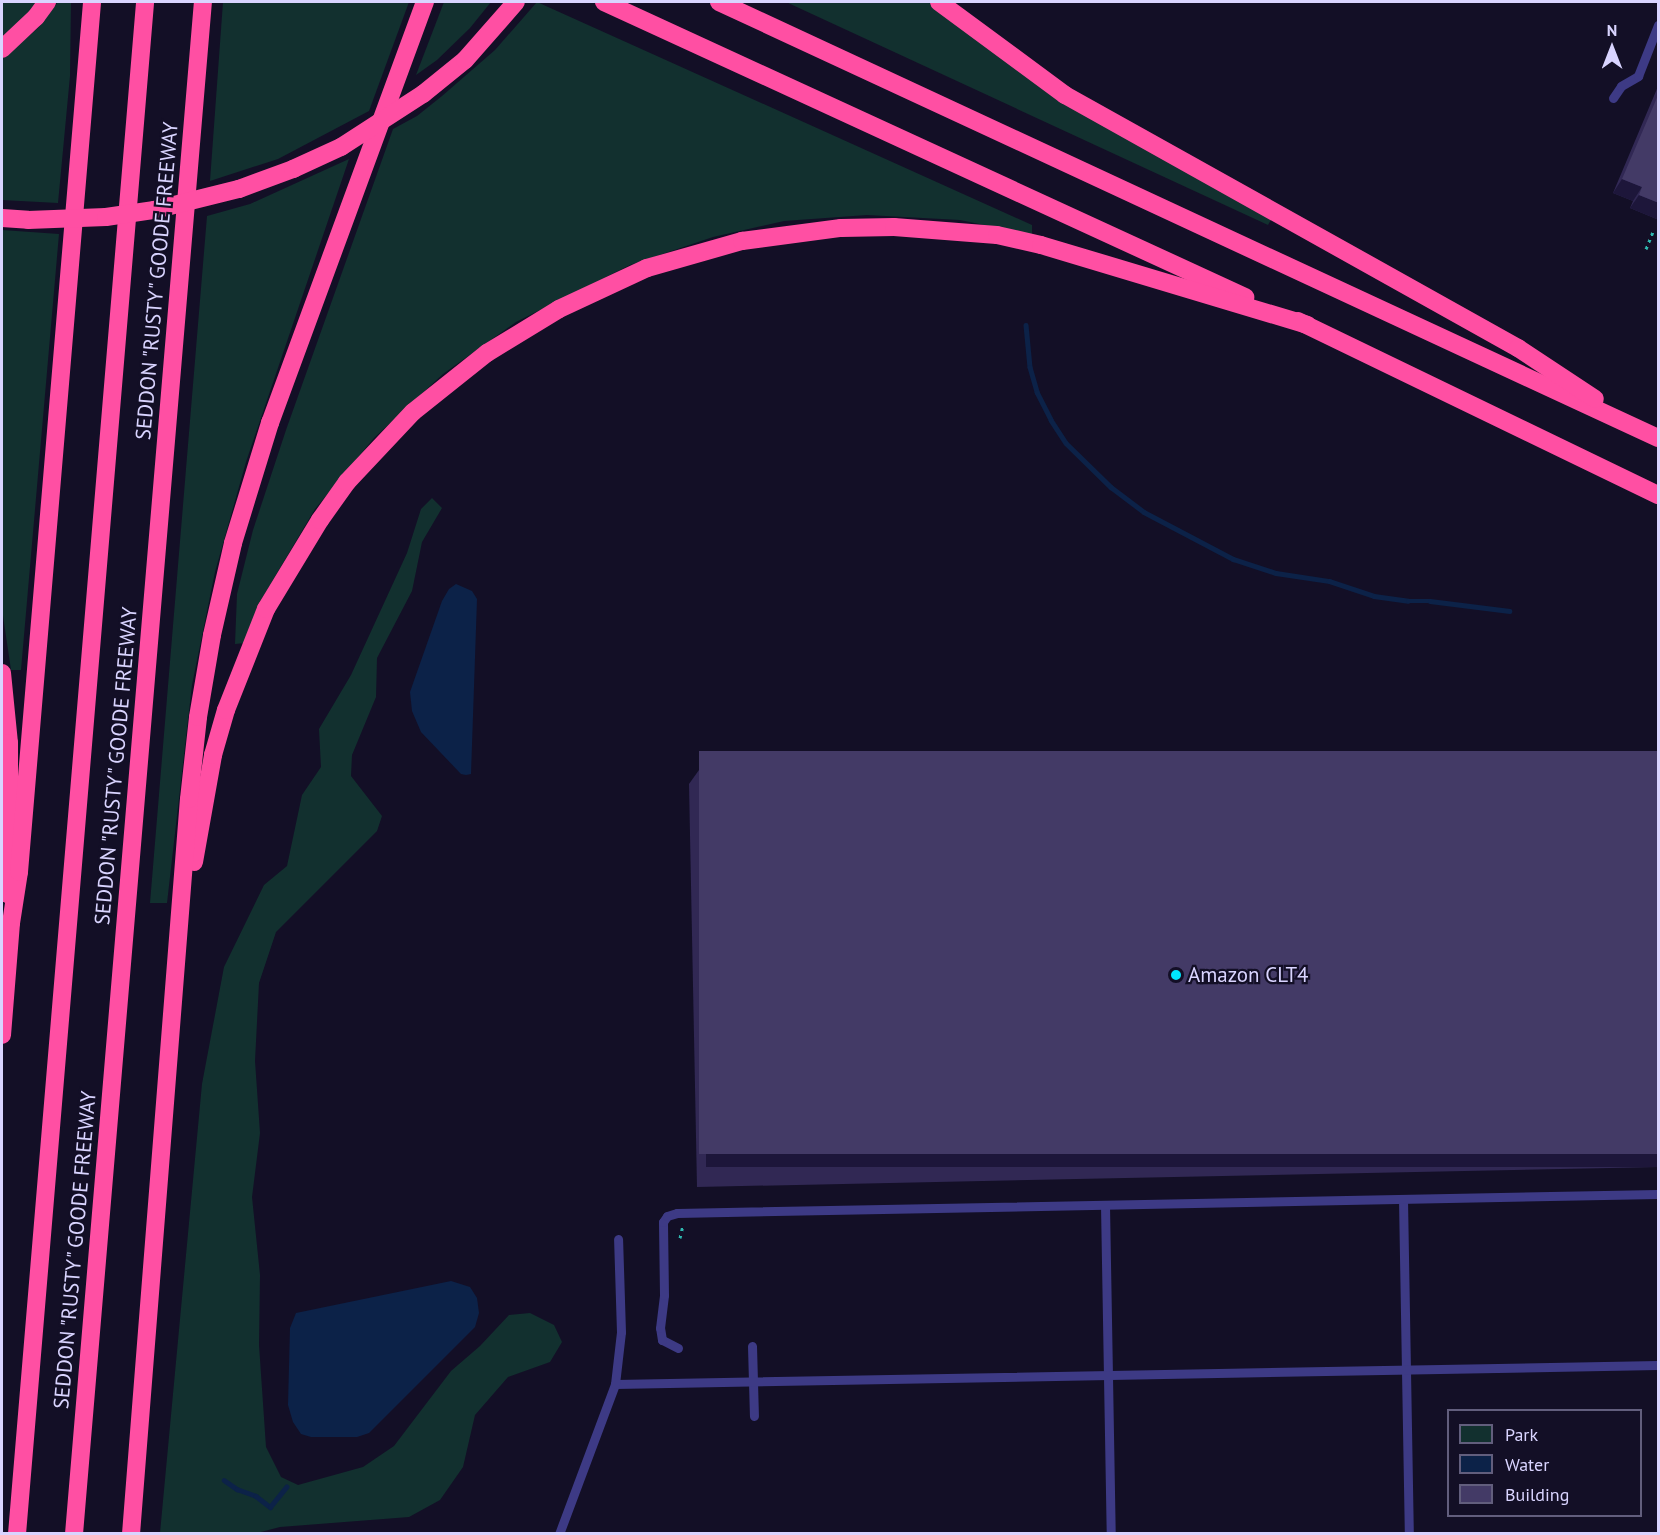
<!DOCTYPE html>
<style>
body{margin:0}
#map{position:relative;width:1660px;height:1535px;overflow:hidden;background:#130f26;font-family:"PT Sans",sans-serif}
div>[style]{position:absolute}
.green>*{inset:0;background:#12302f}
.water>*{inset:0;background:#0c2248}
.stream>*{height:4.5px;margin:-2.25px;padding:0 2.25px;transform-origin:2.25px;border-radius:2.25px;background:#0c2248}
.path>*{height:3px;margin-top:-1.5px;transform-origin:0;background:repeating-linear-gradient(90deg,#2fb8b0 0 3px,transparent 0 7.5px)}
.service>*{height:9px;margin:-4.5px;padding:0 4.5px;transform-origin:4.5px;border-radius:4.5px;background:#3d3a85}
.motorway>*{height:18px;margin:-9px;padding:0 9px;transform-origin:9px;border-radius:9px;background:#ff4fa3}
.motorway-bridge>*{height:18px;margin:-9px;padding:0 9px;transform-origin:9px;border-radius:9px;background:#ff4fa3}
.wall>*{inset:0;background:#312854}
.shaded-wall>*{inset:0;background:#1d163a;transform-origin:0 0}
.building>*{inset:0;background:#433a66;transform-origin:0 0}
.dots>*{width:16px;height:16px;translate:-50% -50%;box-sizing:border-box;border:3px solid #130f26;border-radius:50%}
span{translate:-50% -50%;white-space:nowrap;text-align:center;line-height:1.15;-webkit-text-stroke:4.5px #130f26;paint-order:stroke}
.street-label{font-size:21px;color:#d9d4ff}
.poi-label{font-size:21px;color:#d9d4ff}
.left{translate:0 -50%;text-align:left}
.frame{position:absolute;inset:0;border:3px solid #d9d4ff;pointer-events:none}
.legend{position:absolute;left:1447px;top:1409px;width:195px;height:108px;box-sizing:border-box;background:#130f26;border:2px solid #625e7d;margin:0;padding:8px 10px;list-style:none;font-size:18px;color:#d9d4ff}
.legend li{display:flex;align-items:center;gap:12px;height:30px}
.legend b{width:30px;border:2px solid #625e7d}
.north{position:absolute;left:1582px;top:18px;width:60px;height:60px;-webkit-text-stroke:4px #130f26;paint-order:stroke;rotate:0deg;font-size:16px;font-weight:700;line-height:24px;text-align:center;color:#d9d4ff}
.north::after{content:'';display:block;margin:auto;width:21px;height:27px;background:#d9d4ff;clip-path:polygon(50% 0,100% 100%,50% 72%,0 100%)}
</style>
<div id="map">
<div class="green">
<i style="clip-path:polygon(2px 2px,37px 2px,21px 21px,2px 39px)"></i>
<i style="clip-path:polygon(58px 2px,71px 2px,70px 76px,58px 203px,2px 200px,2px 59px,38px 28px)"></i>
<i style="clip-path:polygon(223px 2px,409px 2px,369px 111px,278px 159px,210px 181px)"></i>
<i style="clip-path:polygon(444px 2px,491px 2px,470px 28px,437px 60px,416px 75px)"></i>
<i style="clip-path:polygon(537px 2px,1032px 225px,1032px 235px,960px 220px,867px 215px,784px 221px,713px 237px,630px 265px,516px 322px,443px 374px,374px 438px,315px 509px,258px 605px,245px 643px,235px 644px,237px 594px,253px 530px,286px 430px,393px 129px,417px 116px,442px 96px,495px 50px)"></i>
<i style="clip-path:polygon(786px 2px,928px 2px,1272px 218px,1268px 225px)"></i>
<i style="clip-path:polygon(349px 159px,246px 462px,215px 572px,192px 685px,167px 903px,150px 903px,207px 216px,250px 204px)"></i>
<i style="clip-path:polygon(2px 230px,59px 234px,21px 670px,11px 670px,2px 609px)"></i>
<i style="clip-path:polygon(432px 498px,442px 508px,422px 542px,412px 591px,377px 658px,376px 697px,352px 755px,351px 776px,382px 816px,377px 831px,276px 932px,259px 983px,255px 1061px,260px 1133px,252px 1197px,260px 1275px,259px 1345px,266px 1447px,281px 1477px,298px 1485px,363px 1467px,394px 1446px,451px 1371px,480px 1346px,509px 1315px,530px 1313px,554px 1325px,562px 1342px,550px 1362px,508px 1377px,475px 1415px,463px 1467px,440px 1500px,409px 1517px,280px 1527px,257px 1533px,160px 1533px,202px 1084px,224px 967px,264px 885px,287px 866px,302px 795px,321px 767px,319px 729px,351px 675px,407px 553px,421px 509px)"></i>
</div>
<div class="water">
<i style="clip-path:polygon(456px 584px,472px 591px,477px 599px,471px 774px,466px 775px,461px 774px,421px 732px,412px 711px,410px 692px,442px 601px,449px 589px)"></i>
<i style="clip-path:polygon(451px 1281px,470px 1287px,477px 1298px,479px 1313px,475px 1327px,369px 1433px,357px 1437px,311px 1437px,301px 1434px,293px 1422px,288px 1405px,290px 1328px,296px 1313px)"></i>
</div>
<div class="stream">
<i style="left:1026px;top:325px;width:42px;rotate:84.6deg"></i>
<i style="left:1030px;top:367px;width:26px;rotate:74deg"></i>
<i style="left:1037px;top:392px;width:31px;rotate:63deg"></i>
<i style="left:1051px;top:420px;width:27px;rotate:57deg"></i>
<i style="left:1066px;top:443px;width:63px;rotate:44.4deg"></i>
<i style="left:1111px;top:487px;width:41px;rotate:37.1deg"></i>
<i style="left:1144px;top:512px;width:101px;rotate:27.8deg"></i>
<i style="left:1233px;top:559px;width:45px;rotate:18deg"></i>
<i style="left:1276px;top:573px;width:54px;rotate:8.6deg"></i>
<i style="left:1329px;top:581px;width:47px;rotate:18.4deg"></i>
<i style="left:1374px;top:596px;width:34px;rotate:8deg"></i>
<i style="left:1408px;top:601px;width:22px"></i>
<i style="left:1430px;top:601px;width:80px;rotate:7.2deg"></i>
<i style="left:224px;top:1480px;width:16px;rotate:35deg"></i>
<i style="left:237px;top:1489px;width:20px;rotate:20deg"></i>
<i style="left:256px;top:1496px;width:18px;rotate:38deg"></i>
<i style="left:270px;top:1507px;width:26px;rotate:-51deg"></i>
</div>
<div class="path">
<i style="left:1646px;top:249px;width:18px;rotate:-68deg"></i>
<i style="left:680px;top:1238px;width:13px;rotate:-77deg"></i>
</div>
<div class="service">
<i style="left:1613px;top:98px;width:14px;rotate:-56deg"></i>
<i style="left:1621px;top:86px;width:20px;rotate:-30deg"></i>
<i style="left:1638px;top:76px;width:55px;rotate:-68.6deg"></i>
<i style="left:1403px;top:1199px;width:335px;rotate:89deg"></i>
<i style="left:1105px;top:1205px;width:329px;rotate:89deg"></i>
<i style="left:752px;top:1346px;width:70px;rotate:88.4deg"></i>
<i style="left:678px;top:1348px;width:18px;rotate:-153deg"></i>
<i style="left:662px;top:1340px;width:12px;rotate:-99deg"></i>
<i style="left:660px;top:1328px;width:33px;rotate:-83deg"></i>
<i style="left:664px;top:1295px;width:73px;rotate:-90.8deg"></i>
<i style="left:663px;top:1222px;width:7px;rotate:-56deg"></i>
<i style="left:667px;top:1216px;width:10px;rotate:-17deg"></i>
<i style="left:677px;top:1213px;width:981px;rotate:-1.11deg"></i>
<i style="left:615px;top:1384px;width:1043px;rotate:-1.04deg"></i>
<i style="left:559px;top:1534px;width:160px;rotate:-69.5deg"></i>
<i style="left:615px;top:1384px;width:52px;rotate:-83.4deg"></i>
<i style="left:621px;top:1332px;width:93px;rotate:-91.8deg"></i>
</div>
<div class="motorway">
<i style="left:604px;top:2px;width:706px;rotate:24.71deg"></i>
<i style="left:719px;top:2px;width:1035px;rotate:24.91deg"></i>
<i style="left:939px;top:2px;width:157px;rotate:36.4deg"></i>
<i style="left:1065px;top:95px;width:519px;rotate:29.18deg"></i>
<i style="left:1518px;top:348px;width:92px;rotate:33.5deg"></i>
<i style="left:2px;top:49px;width:47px;rotate:-43.3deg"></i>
<i style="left:36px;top:17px;width:19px;rotate:-54deg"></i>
<i style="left:2px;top:218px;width:26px;rotate:4deg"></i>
<i style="left:1298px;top:321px;width:400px;rotate:25.8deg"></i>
<i style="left:2px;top:673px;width:70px;rotate:84.3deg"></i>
<i style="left:9px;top:743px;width:152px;rotate:90deg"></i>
<i style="left:194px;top:862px;width:109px;rotate:-79.9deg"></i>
<i style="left:213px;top:755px;width:47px;rotate:-73.9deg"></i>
<i style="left:226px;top:710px;width:109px;rotate:-68.4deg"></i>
<i style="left:266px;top:609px;width:104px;rotate:-58.8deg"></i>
<i style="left:320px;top:520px;width:47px;rotate:-54.6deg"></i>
<i style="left:347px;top:482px;width:96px;rotate:-46.7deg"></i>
<i style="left:413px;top:412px;width:95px;rotate:-38.6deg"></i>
<i style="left:487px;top:353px;width:84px;rotate:-31.4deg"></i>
<i style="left:559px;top:309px;width:97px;rotate:-25deg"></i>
<i style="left:647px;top:268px;width:99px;rotate:-15.9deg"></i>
<i style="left:742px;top:241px;width:100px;rotate:-7.5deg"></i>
<i style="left:841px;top:228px;width:53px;rotate:-1.1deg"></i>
<i style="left:894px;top:227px;width:103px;rotate:4.4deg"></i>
<i style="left:997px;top:235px;width:45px;rotate:12.8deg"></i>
<i style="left:1041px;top:245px;width:278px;rotate:16.7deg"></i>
<i style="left:2px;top:1035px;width:112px;rotate:-85.4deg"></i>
<i style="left:11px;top:923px;width:52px;rotate:-81.1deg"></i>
<i style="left:19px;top:872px;width:873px;rotate:-85.2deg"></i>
<i style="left:17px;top:1534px;width:1537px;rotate:-85.22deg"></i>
<i style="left:74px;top:1534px;width:1537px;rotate:-85.19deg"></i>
<i style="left:131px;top:1534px;width:737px;rotate:-85.49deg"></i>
<i style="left:189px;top:799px;width:82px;rotate:-83.7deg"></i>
<i style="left:198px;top:717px;width:83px;rotate:-80.3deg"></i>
<i style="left:212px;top:635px;width:94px;rotate:-77.1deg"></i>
<i style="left:233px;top:543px;width:126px;rotate:-72.9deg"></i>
<i style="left:270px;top:423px;width:449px;rotate:-69.8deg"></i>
</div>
<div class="motorway-bridge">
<i style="left:28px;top:220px;width:78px;rotate:-2.2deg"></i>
<i style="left:106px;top:217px;width:49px;rotate:-8.3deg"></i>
<i style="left:154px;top:210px;width:88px;rotate:-13.9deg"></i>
<i style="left:239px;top:189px;width:58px;rotate:-20.3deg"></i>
<i style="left:293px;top:169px;width:53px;rotate:-24.6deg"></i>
<i style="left:341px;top:147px;width:98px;rotate:-32.9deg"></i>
<i style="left:423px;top:94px;width:54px;rotate:-39deg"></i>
<i style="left:465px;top:60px;width:77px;rotate:-48.7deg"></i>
</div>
<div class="wall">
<i style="clip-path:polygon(1659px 84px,1659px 220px,1630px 208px,1633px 201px,1613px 193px)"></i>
<i style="clip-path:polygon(1659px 751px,1659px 1167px,697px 1187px,689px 784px,699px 770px)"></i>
</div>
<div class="shaded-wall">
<i style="clip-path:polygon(1622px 179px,1642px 187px,1633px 201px,1613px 193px)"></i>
<i style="clip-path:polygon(1639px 195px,1659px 203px,1659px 220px,1630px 208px)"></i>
<i style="left:1659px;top:1154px;width:13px;height:953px;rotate:90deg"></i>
</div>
<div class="building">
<i style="clip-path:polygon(1659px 93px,1659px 203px,1639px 195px,1642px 187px,1622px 179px)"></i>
<i style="left:1659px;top:751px;width:403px;height:960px;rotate:90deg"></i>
</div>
<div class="dots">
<i style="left:1176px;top:975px;background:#00e5ff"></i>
</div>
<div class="street-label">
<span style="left:157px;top:281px;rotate:-85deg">SEDDON "RUSTY" GOODE FREEWAY</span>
<span style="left:116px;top:766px;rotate:-85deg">SEDDON "RUSTY" GOODE FREEWAY</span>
<span style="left:75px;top:1250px;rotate:-85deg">SEDDON "RUSTY" GOODE FREEWAY</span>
</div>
<div class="poi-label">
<span class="left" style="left:1188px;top:975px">Amazon CLT4</span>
</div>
<div class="frame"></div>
<ul class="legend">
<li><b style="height:16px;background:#12302f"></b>Park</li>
<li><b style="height:16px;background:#0c2248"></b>Water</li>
<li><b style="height:16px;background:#433a66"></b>Building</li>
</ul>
<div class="north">N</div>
</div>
